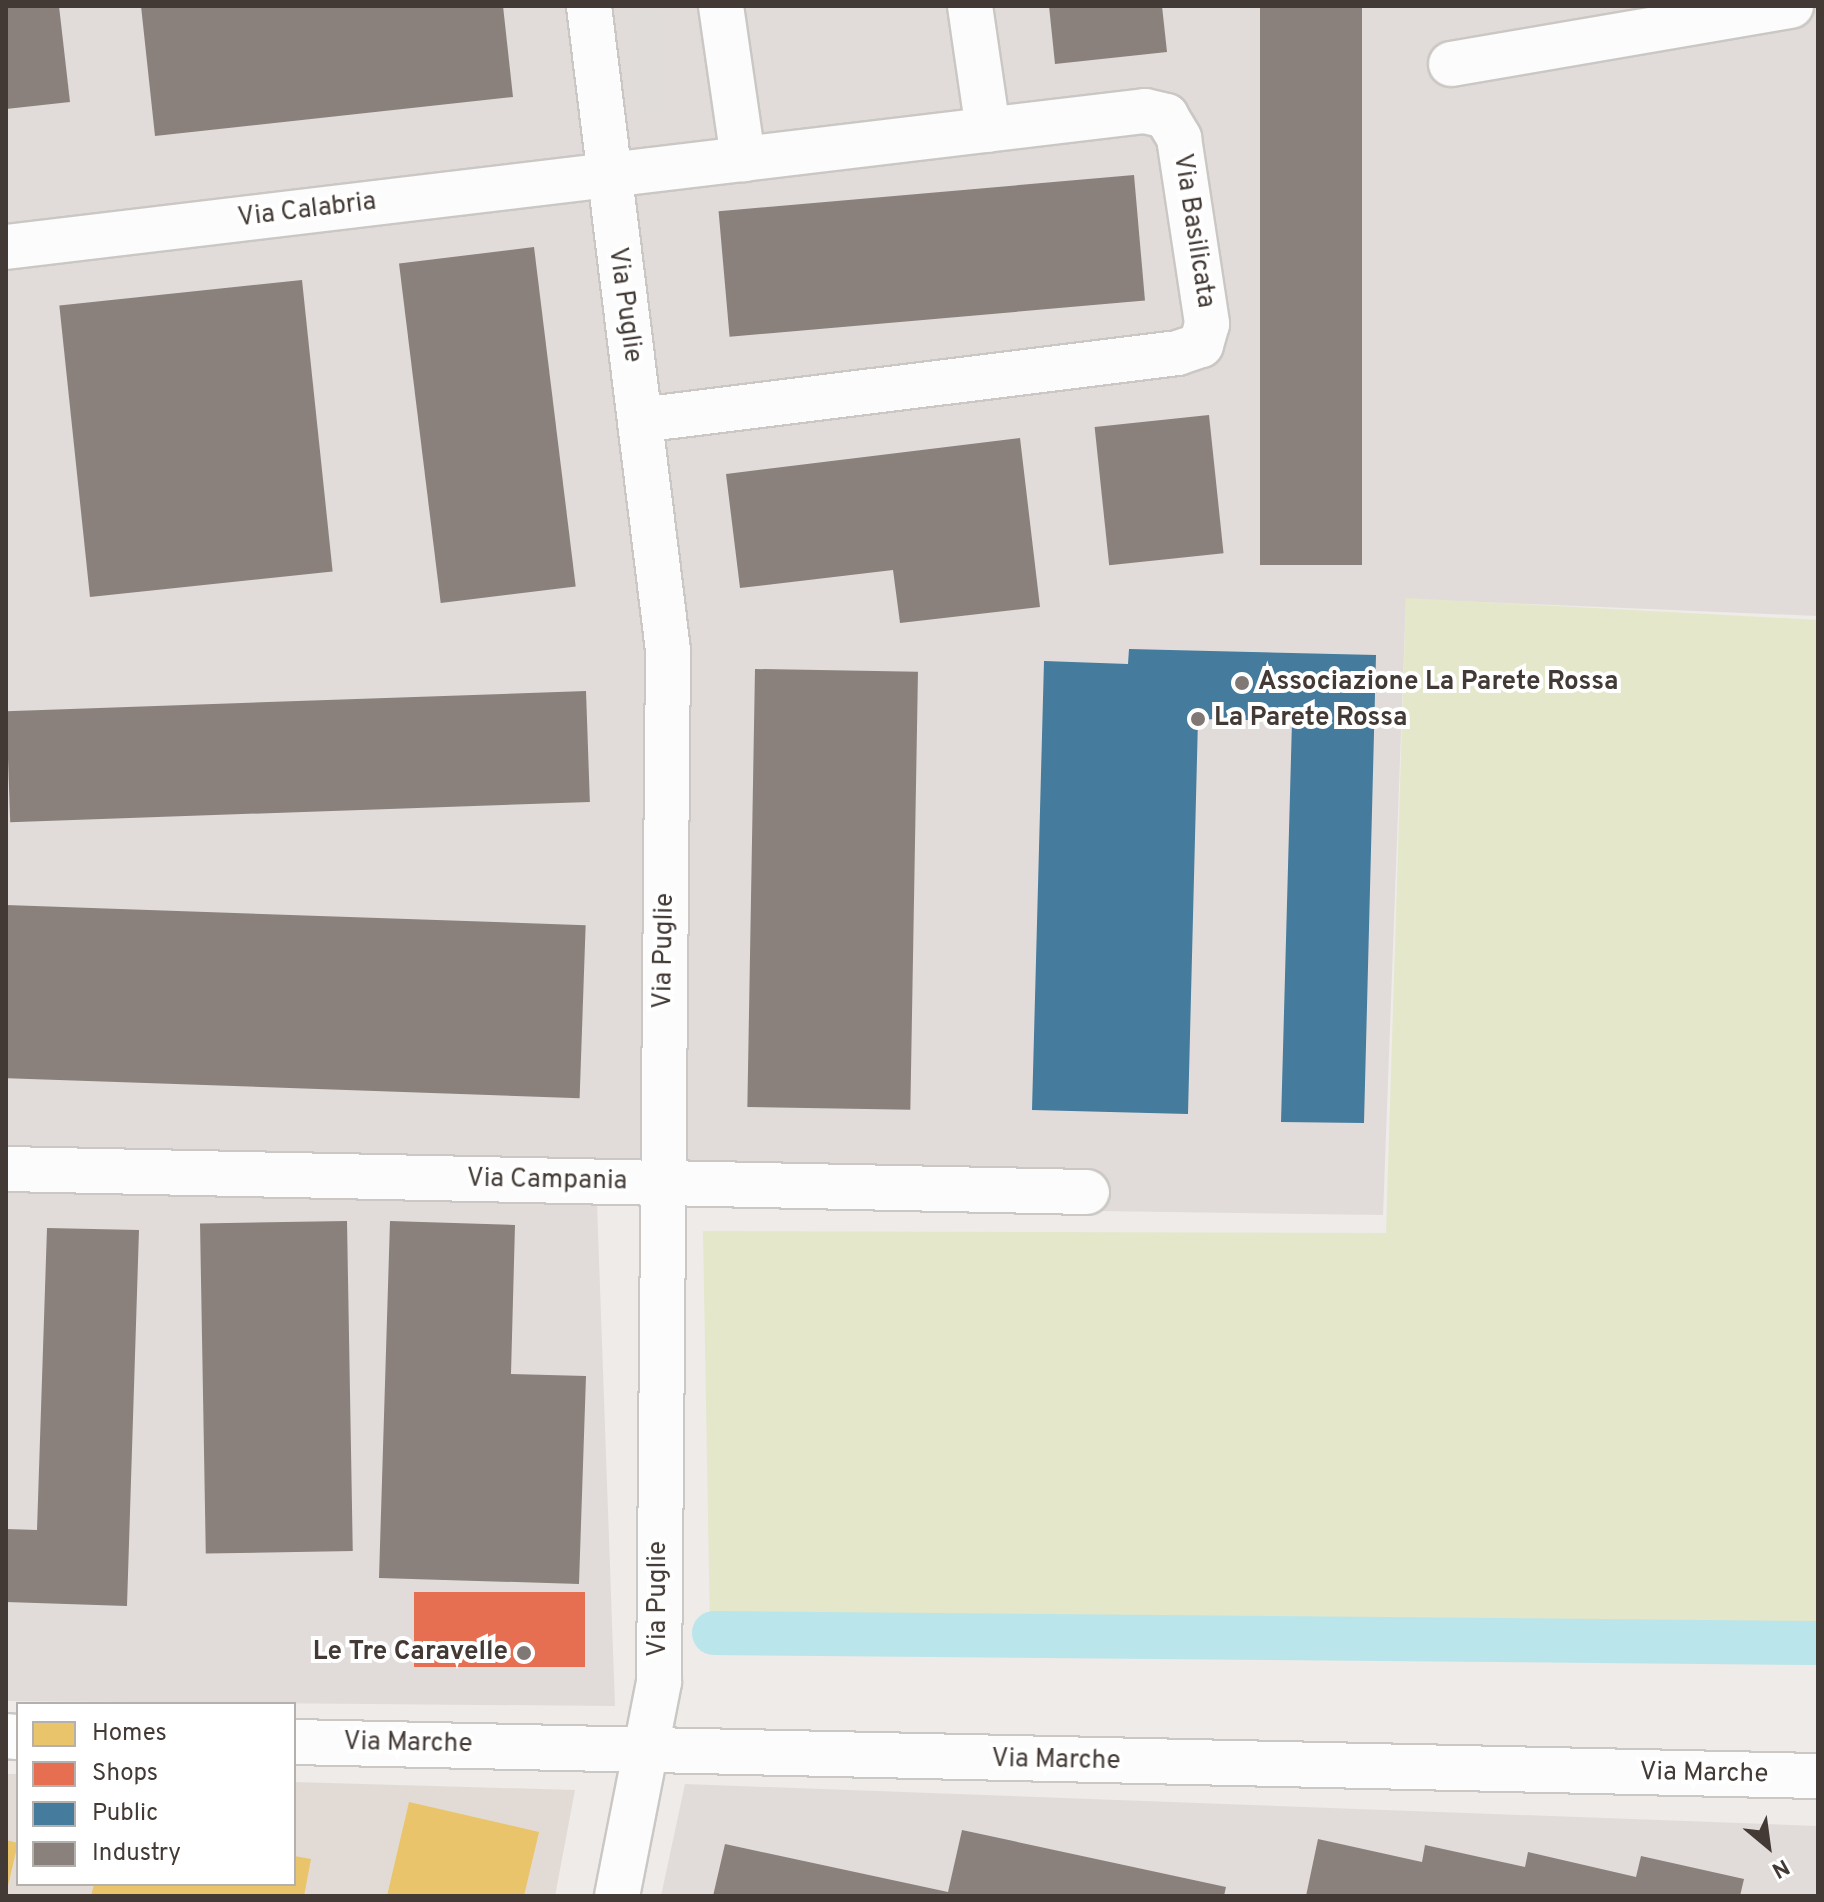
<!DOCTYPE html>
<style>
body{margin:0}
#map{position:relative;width:1824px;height:1902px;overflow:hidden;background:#eeebe8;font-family:Overpass,sans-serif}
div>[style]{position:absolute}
.residential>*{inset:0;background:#e2dbd5}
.industrial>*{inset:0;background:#e1dcd9}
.green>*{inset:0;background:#e4e7c9}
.parking>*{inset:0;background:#dfdcd9;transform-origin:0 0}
.homes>*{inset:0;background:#e9c46a}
.shops>*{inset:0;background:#e76f51;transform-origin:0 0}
.public>*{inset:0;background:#457b9d}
.industry>*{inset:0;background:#8a817c;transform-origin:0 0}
.canal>*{height:44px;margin:-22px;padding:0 22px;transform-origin:22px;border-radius:22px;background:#bae5eb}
.roads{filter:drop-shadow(2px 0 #cac7c4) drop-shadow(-2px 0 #cac7c4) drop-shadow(0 2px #cac7c4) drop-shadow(0 -2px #cac7c4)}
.minor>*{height:44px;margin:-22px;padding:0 22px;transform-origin:22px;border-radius:22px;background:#fcfcfc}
.dots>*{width:22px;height:22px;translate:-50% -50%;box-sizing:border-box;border:4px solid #fff;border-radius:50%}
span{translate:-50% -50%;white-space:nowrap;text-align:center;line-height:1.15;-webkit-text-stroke:8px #fff;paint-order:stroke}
.street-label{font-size:26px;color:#433a35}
.poi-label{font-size:26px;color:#433a35;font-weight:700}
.left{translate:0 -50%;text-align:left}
.right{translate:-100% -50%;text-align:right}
.frame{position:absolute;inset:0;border:8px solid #433a35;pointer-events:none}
.legend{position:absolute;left:16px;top:1702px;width:280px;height:184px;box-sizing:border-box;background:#fff;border:2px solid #b4b0ae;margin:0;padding:10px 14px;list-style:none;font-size:24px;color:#433a35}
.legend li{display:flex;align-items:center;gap:16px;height:40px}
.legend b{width:40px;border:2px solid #b4b0ae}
.north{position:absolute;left:1728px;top:1806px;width:80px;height:80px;-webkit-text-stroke:6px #fff;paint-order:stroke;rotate:151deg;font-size:22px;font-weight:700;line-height:32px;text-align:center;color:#433a35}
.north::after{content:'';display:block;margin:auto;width:28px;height:36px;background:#433a35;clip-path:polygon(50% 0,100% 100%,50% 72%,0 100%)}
</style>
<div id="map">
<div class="residential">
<i style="clip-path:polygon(6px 1774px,18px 1774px,18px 1884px,294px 1884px,294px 1782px,575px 1790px,555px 1896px,6px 1896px)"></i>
</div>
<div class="industrial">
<i style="clip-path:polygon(6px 6px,1818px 6px,1818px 616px,1406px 599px,1383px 1215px,597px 1204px,615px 1706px,6px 1701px)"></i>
<i style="clip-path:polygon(685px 1784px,1818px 1826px,1818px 1896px,661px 1896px)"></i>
</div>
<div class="green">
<i style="clip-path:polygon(1406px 598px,1818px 620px,1818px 1641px,710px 1629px,703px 1231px,1386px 1233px)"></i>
</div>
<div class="parking">
<i style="left:634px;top:6px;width:29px;height:103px"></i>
</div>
<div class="homes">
<i style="clip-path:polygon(409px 1802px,539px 1832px,524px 1896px,387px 1896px)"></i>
<i style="clip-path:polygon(6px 1840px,18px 1843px,7px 1890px,6px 1890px)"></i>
<i style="clip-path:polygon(294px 1856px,311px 1859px,304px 1896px,91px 1896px,94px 1884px,294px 1884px)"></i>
</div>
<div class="shops">
<i style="left:414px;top:1592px;width:171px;height:75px"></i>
</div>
<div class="public">
<i style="clip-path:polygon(1129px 649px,1376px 655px,1364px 1123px,1281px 1122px,1292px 721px,1198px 719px,1188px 1114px,1032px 1110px,1044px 661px,1128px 664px)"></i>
</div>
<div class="industry">
<i style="clip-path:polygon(6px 6px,59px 6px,70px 102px,6px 109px)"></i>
<i style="clip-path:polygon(141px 6px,503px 6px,513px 97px,155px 136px)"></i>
<i style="clip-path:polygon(1049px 6px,1162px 6px,1167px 52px,1055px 64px)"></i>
<i style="left:1260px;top:6px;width:102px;height:559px"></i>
<i style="left:1134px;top:175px;width:126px;height:417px;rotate:85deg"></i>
<i style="left:534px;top:247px;width:342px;height:136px;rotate:83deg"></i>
<i style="left:302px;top:280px;width:293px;height:244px;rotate:84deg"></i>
<i style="left:1209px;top:415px;width:139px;height:115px;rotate:84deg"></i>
<i style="clip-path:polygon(1020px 438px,1040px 607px,900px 623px,893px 570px,740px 588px,726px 474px)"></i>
<i style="left:755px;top:669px;width:163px;height:438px;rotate:1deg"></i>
<i style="left:586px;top:691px;width:111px;height:580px;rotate:88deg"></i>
<i style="left:6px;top:905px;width:580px;height:173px;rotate:2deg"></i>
<i style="left:347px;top:1221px;width:330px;height:147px;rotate:89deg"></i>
<i style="clip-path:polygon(390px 1221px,515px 1225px,511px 1374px,586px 1376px,579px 1584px,379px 1578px)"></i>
<i style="clip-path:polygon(47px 1228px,139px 1230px,127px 1606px,6px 1602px,6px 1529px,37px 1530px)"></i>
<i style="clip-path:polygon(962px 1830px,1226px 1887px,1224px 1896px,713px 1896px,725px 1844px,948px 1892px)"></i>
<i style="clip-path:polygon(1318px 1839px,1422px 1862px,1425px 1845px,1525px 1867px,1528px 1852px,1636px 1877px,1641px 1856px,1744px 1879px,1740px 1896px,1306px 1896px)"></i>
</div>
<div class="canal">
<i style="left:714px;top:1633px;width:1104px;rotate:0.52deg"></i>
</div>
<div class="roads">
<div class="minor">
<i style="left:589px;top:6px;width:649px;rotate:83.01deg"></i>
<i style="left:668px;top:650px;width:1032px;rotate:90.5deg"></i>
<i style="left:659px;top:1682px;width:218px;rotate:101.1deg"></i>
<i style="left:721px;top:6px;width:155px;rotate:81.8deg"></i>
<i style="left:970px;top:6px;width:125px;rotate:81.7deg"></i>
<i style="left:1451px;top:64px;width:345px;rotate:-9.7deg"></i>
<i style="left:6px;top:247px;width:1147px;rotate:-6.81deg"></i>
<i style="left:1145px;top:111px;width:22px;rotate:13deg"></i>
<i style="left:1166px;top:116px;width:26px;rotate:59deg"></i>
<i style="left:1179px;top:138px;width:188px;rotate:81.4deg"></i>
<i style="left:1207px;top:324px;width:22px;rotate:106deg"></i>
<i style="left:1201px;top:345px;width:24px;rotate:161deg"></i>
<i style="left:1178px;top:353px;width:542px;rotate:172.9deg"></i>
<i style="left:6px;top:1169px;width:1081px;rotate:1.22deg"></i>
<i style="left:6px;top:1736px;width:12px;rotate:5deg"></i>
<i style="left:294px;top:1742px;width:1524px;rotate:1.28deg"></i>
</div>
</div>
<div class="dots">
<i style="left:1242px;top:683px;background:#7f7874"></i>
<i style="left:1198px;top:719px;background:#7f7874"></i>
<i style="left:524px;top:1653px;background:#7f7874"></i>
</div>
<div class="street-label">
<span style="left:307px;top:211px;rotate:-7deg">Via Calabria</span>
<span style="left:1193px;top:231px;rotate:81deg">Via Basilicata</span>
<span style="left:624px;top:305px;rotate:82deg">Via Puglie</span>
<span style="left:665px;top:951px;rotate:-89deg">Via Puglie</span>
<span style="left:547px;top:1181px;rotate:1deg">Via Campania</span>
<span style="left:659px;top:1599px;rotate:-90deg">Via Puglie</span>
<span style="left:408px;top:1744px;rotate:1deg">Via Marche</span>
<span style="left:1056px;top:1761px;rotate:1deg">Via Marche</span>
<span style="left:1704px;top:1774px;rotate:1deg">Via Marche</span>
</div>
<div class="poi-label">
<span class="left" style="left:1258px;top:683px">Associazione La Parete Rossa</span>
<span class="left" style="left:1214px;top:719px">La Parete Rossa</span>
<span class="right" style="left:508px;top:1653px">Le Tre Caravelle</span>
</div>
<div class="frame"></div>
<ul class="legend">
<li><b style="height:22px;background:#e9c46a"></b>Homes</li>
<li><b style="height:22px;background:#e76f51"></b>Shops</li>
<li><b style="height:22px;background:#457b9d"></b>Public</li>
<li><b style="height:22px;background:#8a817c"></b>Industry</li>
</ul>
<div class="north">N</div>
</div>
